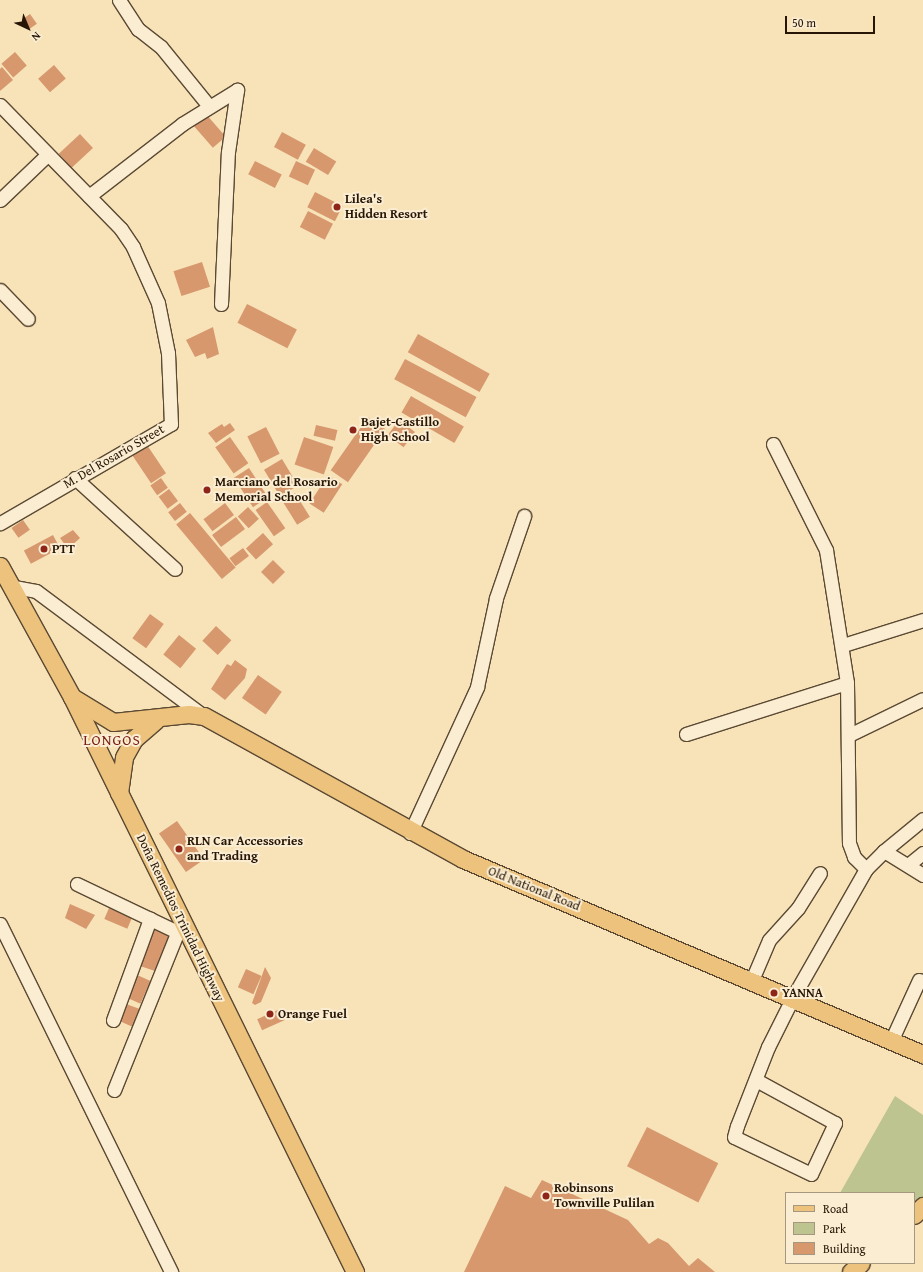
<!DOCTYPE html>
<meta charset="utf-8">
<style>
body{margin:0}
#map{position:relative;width:923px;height:1272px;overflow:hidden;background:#f8e3b9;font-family:"Gentium Book Plus",serif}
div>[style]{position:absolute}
.green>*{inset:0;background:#bdc48f}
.building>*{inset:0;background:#d7986e;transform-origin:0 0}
.roads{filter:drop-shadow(1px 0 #5b4933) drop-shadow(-1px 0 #5b4933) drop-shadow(0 1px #5b4933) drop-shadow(0 -1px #5b4933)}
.minor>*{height:13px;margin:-6.5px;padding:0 6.5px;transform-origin:6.5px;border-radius:6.5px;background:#faedd2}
.major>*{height:17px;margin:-8.5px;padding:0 8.5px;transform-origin:8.5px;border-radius:8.5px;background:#ecc27c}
.dots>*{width:11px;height:11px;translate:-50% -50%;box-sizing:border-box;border:2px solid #faedd2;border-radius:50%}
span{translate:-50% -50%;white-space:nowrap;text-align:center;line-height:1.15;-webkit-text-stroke:4px #faedd2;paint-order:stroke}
.poi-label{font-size:13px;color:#271606;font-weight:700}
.left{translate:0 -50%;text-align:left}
.street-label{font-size:13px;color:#271606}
.quarter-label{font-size:15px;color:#7a1f14;letter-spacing:1px}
.legend{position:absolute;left:785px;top:1192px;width:130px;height:72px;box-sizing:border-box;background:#faedd2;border:1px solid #a69780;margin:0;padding:5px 7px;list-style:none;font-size:12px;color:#271606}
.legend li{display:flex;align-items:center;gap:8px;height:20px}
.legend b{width:20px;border:1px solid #a69780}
.north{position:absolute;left:8px;top:8px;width:40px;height:40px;-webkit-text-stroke:3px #faedd2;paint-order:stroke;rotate:136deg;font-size:11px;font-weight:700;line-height:16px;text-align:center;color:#271606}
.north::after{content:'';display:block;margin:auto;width:14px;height:18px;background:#271606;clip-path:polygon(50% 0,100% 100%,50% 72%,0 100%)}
.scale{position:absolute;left:785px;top:16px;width:90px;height:18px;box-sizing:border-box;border:2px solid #271606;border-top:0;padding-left:5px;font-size:12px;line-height:14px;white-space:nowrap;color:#271606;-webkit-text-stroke:3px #faedd2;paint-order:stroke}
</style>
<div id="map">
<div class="green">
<i style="clip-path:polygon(895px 1096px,923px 1115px,923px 1199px,914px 1208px,914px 1193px,840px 1193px)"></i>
</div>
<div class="building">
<i style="left:30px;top:14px;width:12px;height:10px;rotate:55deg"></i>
<i style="left:15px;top:52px;width:18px;height:18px;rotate:49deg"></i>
<i style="left:54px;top:65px;width:18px;height:21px;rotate:49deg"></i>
<i style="clip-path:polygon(2px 67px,13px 80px,0 91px,0 69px)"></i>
<i style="left:206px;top:114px;width:30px;height:17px;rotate:49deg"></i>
<i style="left:282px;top:132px;width:27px;height:17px;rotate:28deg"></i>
<i style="left:80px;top:134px;width:19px;height:29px;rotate:47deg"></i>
<i style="left:314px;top:148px;width:26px;height:16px;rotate:31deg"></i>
<i style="left:255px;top:161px;width:30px;height:15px;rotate:27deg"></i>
<i style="left:296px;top:161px;width:21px;height:17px;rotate:25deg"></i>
<i style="left:315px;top:192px;width:31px;height:17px;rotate:27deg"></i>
<i style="left:308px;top:211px;width:28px;height:18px;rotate:27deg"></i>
<i style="left:202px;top:262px;width:26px;height:30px;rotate:72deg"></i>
<i style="left:247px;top:304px;width:56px;height:21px;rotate:27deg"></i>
<i style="clip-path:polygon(213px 327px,219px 354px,207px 359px,205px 353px,195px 357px,186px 340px)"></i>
<i style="left:418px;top:334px;width:82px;height:21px;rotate:29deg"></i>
<i style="left:405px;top:359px;width:81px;height:23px;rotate:28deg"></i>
<i style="left:411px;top:396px;width:61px;height:19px;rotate:30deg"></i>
<i style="left:368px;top:417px;width:21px;height:65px;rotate:35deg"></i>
<i style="left:399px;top:420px;width:20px;height:19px;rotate:37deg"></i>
<i style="clip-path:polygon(230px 423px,235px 430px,216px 443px,208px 433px,222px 424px,224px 427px)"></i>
<i style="left:316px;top:425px;width:22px;height:11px;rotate:13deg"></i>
<i style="left:266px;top:427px;width:30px;height:21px;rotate:63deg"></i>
<i style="left:230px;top:437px;width:32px;height:18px;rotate:55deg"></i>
<i style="left:304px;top:437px;width:31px;height:29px;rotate:19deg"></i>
<i style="left:147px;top:445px;width:34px;height:18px;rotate:56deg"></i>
<i style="left:282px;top:459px;width:31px;height:21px;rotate:59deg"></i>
<i style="left:249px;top:468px;width:35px;height:18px;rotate:57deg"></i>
<i style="left:328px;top:475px;width:17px;height:34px;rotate:33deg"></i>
<i style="left:161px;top:478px;width:12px;height:13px;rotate:55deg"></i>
<i style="left:169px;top:489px;width:15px;height:13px;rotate:53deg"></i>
<i style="left:295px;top:493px;width:28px;height:15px;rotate:58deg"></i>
<i style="left:267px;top:502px;width:32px;height:14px;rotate:55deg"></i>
<i style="left:180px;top:503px;width:11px;height:15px;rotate:52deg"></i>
<i style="left:225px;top:503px;width:15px;height:27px;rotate:53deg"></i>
<i style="left:248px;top:507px;width:16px;height:14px;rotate:47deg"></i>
<i style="left:190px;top:513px;width:71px;height:18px;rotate:50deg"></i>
<i style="left:236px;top:517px;width:15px;height:30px;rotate:53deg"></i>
<i style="left:23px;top:520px;width:12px;height:14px;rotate:55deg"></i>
<i style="clip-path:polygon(73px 530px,80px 538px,68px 549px,60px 538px)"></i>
<i style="left:263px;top:533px;width:15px;height:23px;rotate:48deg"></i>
<i style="left:53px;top:535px;width:15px;height:33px;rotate:62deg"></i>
<i style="left:243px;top:548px;width:10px;height:17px;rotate:53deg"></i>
<i style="left:273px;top:560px;width:17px;height:17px;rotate:45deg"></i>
<i style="left:150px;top:614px;width:17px;height:30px;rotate:36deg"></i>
<i style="left:216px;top:626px;width:21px;height:20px;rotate:43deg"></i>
<i style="left:179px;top:635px;width:22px;height:25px;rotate:39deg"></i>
<i style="clip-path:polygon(235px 660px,247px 669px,245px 678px,225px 700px,211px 689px,227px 664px,231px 666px)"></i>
<i style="left:258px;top:675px;width:29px;height:28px;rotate:35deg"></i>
<i style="left:177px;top:821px;width:47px;height:22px;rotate:55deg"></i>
<i style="clip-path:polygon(70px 904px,95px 915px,86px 929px,65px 918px)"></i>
<i style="left:109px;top:908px;width:25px;height:12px;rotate:23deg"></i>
<i style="left:152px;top:929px;width:19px;height:39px;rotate:18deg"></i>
<i style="clip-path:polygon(265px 967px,271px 978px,261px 1002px,255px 1005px,252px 1003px)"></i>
<i style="left:246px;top:969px;width:17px;height:20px;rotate:24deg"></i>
<i style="left:135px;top:974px;width:17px;height:25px;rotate:24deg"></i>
<i style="clip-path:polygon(126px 1004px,140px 1009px,133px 1027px,117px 1020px)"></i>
<i style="left:280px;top:1009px;width:12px;height:25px;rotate:66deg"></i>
<i style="left:647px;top:1127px;width:80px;height:44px;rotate:27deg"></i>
<i style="clip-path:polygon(542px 1180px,628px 1220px,649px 1244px,658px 1238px,668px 1243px,689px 1266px,698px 1258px,715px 1272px,464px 1272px,505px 1186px,531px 1198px)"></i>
</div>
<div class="roads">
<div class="minor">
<i style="left:119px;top:0;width:35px;rotate:57deg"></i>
<i style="left:138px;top:29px;width:29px;rotate:38deg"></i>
<i style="left:161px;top:47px;width:76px;rotate:50.9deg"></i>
<i style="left:0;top:105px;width:173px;rotate:45.7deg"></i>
<i style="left:121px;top:229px;width:22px;rotate:56deg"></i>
<i style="left:133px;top:247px;width:61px;rotate:65.9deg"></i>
<i style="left:158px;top:303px;width:51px;rotate:78.7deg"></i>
<i style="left:168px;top:353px;width:71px;rotate:87.6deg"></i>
<i style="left:171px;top:424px;width:198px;rotate:149.9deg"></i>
<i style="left:89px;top:196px;width:118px;rotate:-37.7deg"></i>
<i style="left:182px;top:124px;width:65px;rotate:-31.7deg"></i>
<i style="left:0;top:200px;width:64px;rotate:-43.7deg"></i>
<i style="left:0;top:290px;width:40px;rotate:46deg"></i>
<i style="left:221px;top:304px;width:152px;rotate:-87.4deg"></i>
<i style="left:228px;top:152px;width:63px;rotate:-81.7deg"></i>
<i style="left:773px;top:444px;width:119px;rotate:63.4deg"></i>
<i style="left:826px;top:550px;width:135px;rotate:81deg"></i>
<i style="left:847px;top:683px;width:160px;rotate:89.3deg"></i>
<i style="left:849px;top:843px;width:15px;rotate:70deg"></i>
<i style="left:854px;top:857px;width:17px;rotate:45deg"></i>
<i style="left:75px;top:478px;width:135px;rotate:42.3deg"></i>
<i style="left:14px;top:587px;width:22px;rotate:10deg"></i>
<i style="left:36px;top:591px;width:209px;rotate:36.7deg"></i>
<i style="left:843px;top:645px;width:84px;rotate:-17.4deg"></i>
<i style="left:686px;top:734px;width:169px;rotate:-17.6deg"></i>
<i style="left:849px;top:735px;width:82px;rotate:-25.9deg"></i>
<i style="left:410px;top:833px;width:161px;rotate:-65.3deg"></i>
<i style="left:477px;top:687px;width:91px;rotate:-77.9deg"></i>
<i style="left:496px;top:598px;width:87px;rotate:-71.1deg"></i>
<i style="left:884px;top:851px;width:50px;rotate:-39.4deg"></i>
<i style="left:908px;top:865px;width:19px;rotate:-39deg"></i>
<i style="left:77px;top:884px;width:111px;rotate:25.6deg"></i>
<i style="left:0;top:924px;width:388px;rotate:63.8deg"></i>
<i style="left:752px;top:980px;width:43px;rotate:-67deg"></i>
<i style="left:769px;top:940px;width:43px;rotate:-47.8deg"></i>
<i style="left:798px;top:908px;width:41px;rotate:-57.8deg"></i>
<i style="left:113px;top:1020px;width:108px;rotate:-69.9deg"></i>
<i style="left:892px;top:1039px;width:65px;rotate:-65.4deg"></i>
<i style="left:756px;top:1080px;width:90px;rotate:28.6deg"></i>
<i style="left:835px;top:1123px;width:56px;rotate:115.2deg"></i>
<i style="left:811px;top:1174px;width:85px;rotate:-154.3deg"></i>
<i style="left:734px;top:1137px;width:11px;rotate:-75deg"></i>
<i style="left:737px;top:1126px;width:85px;rotate:-68.6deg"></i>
<i style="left:768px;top:1047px;width:56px;rotate:-63.4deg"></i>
<i style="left:793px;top:997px;width:147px;rotate:-60.3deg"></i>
<i style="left:866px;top:869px;width:25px;rotate:-45deg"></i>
<i style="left:884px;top:851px;width:46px;rotate:31.6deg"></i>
<i style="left:114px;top:1090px;width:180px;rotate:-68.1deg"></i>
</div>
<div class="major">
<i style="left:0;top:566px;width:149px;rotate:61.2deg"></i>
<i style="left:72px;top:697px;width:641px;rotate:63.79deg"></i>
<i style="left:72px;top:697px;width:48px;rotate:31.4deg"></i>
<i style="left:113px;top:722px;width:76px;rotate:-6deg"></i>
<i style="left:189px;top:714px;width:15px;rotate:8deg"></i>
<i style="left:204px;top:716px;width:296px;rotate:28.9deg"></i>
<i style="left:463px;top:859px;width:500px;rotate:23deg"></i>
<i style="left:119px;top:793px;width:36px;rotate:-82deg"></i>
<i style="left:124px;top:757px;width:21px;rotate:-61deg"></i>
<i style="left:134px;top:739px;width:29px;rotate:-41deg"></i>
<i style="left:914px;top:1215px;width:13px;rotate:-45deg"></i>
<i style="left:851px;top:1272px;width:13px;rotate:-42deg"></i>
</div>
</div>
<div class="dots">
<i style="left:337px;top:207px;background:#8f2418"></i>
<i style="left:353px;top:430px;background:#8f2418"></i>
<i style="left:207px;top:490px;background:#8f2418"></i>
<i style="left:44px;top:549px;background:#8f2418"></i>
<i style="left:179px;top:849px;background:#8f2418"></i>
<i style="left:774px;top:993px;background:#8f2418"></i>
<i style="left:270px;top:1014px;background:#8f2418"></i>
<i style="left:546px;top:1196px;background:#8f2418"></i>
</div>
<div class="poi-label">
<span class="left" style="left:345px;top:207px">Lilea's<br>Hidden Resort</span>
<span class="left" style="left:361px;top:430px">Bajet-Castillo<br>High School</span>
<span class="left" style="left:215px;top:490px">Marciano del Rosario<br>Memorial School</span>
<span class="left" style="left:52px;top:549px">PTT</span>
<span class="left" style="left:187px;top:849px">RLN Car Accessories<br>and Trading</span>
<span class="left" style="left:782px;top:993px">YANNA</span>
<span class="left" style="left:278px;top:1014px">Orange Fuel</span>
<span class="left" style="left:554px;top:1196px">Robinsons<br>Townville Pulilan</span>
</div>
<div class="street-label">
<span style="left:114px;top:457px;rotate:-30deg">M. Del Rosario Street</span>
<span style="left:534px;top:889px;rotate:22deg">Old National Road</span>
<span style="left:180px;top:918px;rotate:64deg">Doña Remedios Trinidad Highway</span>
</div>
<div class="quarter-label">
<span style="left:112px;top:740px">LONGOS</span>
</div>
<ul class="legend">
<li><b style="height:5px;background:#ecc27c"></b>Road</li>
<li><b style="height:11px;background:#bdc48f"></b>Park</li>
<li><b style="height:11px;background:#d7986e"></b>Building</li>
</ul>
<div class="north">N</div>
<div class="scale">50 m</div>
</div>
